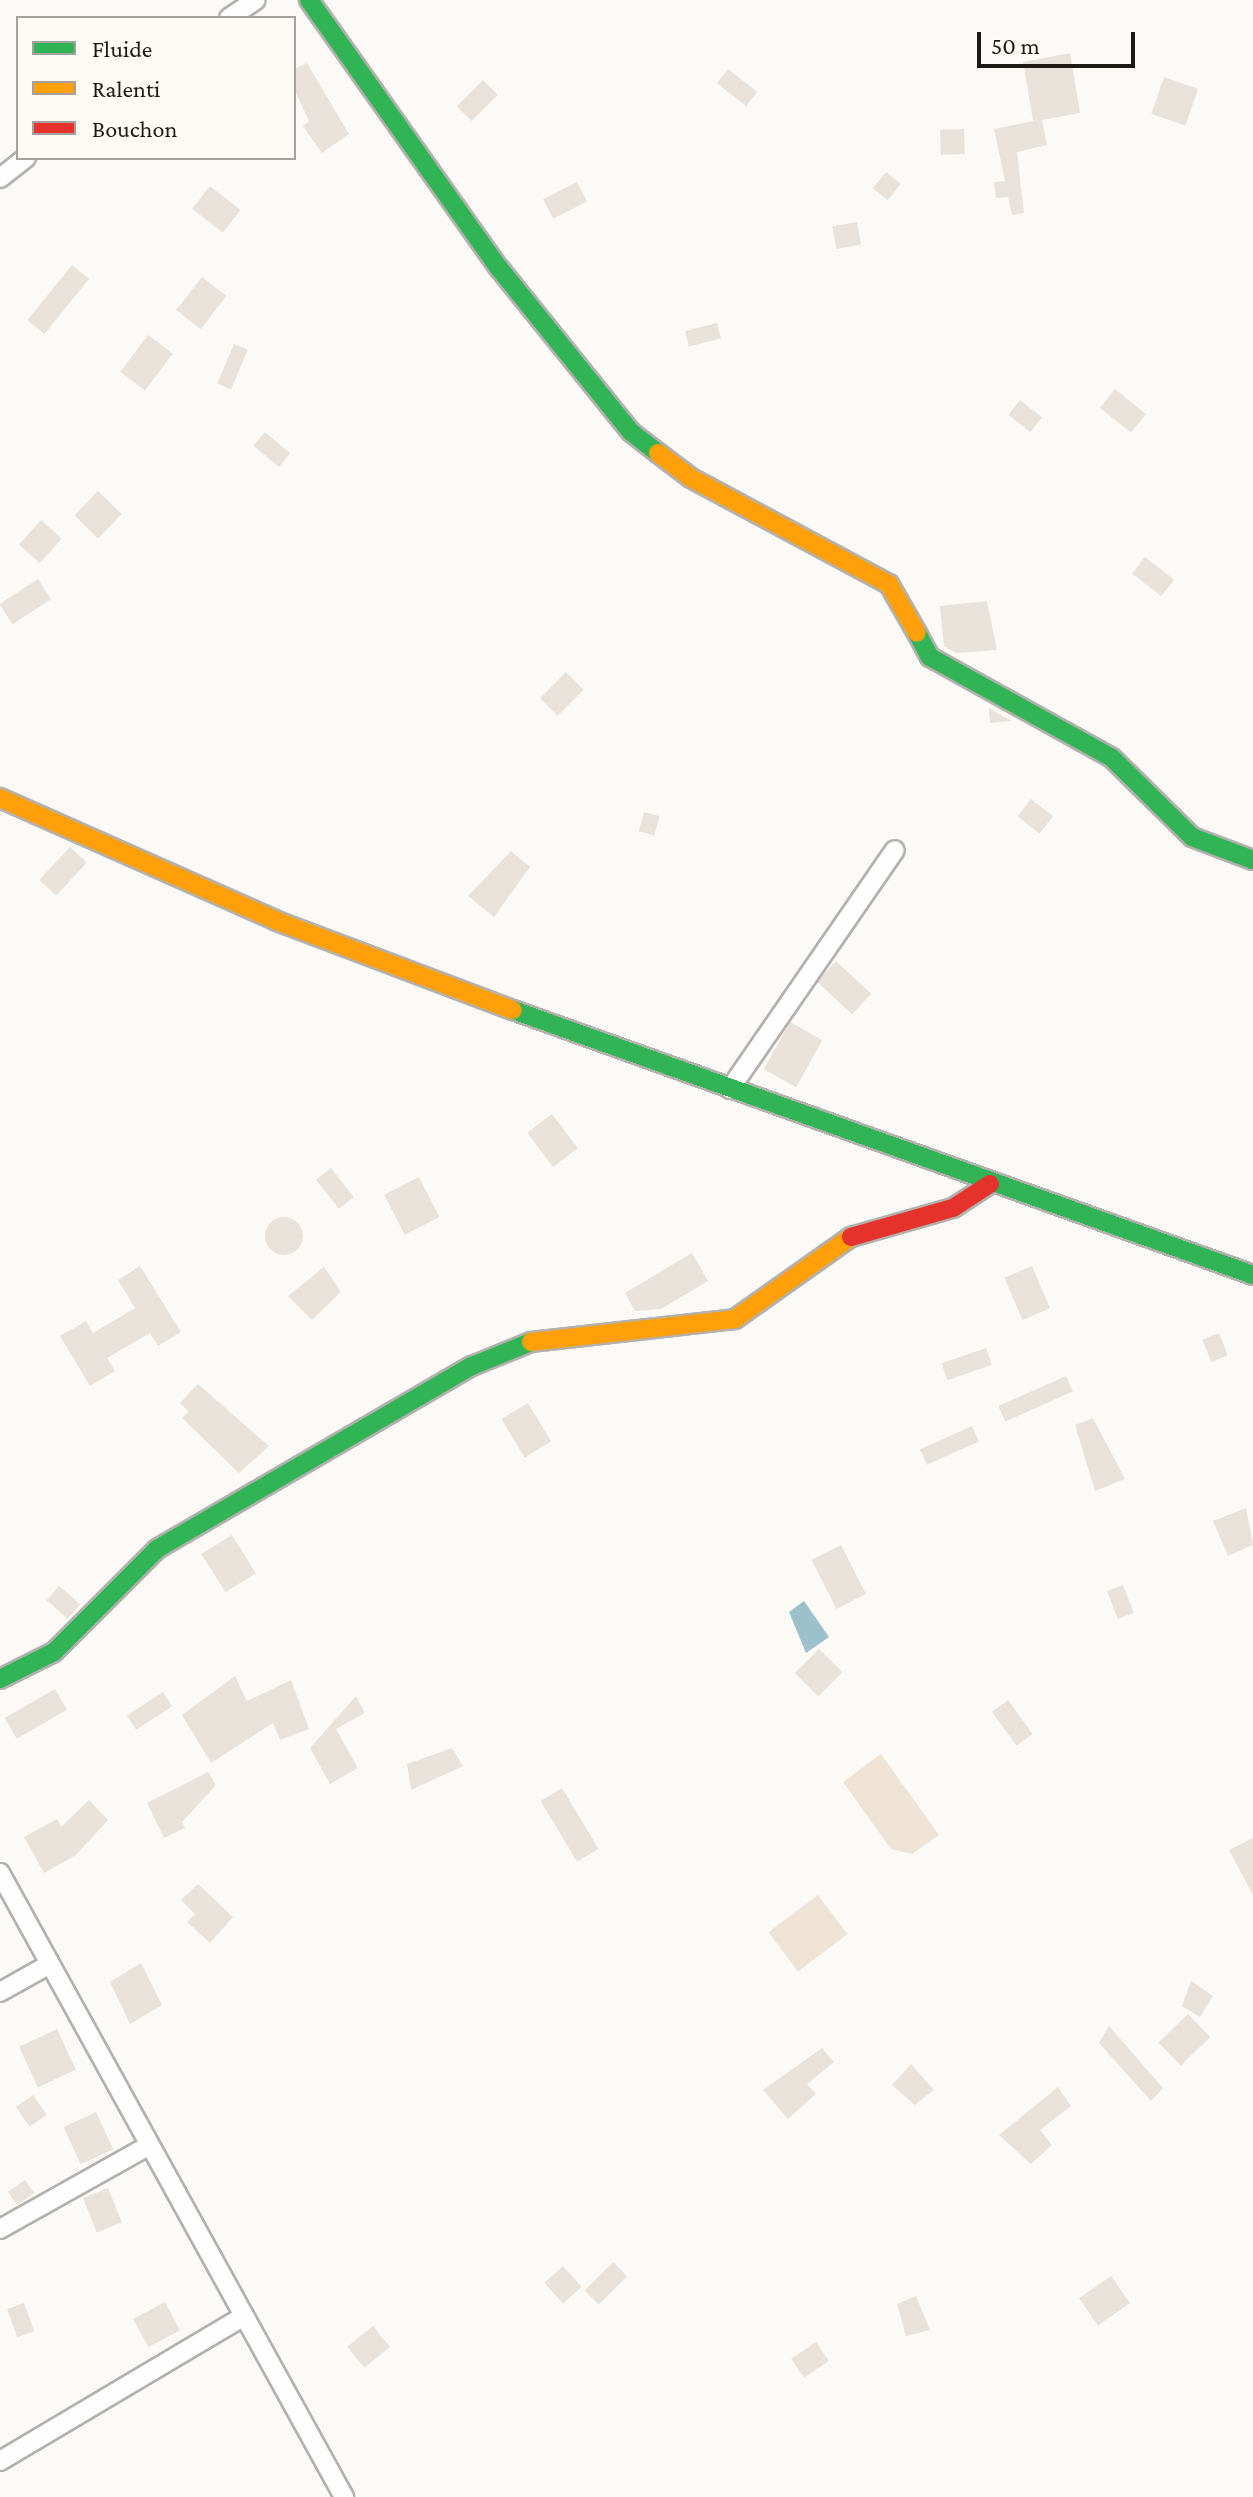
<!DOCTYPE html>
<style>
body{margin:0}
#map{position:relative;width:1253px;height:2497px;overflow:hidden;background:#fcfaf7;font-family:"Crimson Pro",serif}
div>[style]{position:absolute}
.green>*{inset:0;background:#efe3d6;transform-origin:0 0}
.water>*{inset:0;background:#9cc1cc}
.building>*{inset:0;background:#e9e2da;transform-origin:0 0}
.round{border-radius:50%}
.roads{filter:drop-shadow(2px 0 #b3b1ae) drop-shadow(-2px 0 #b3b1ae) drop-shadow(0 2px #b3b1ae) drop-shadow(0 -2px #b3b1ae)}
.street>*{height:18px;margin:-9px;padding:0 9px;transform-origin:9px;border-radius:9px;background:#fffefe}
.fast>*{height:18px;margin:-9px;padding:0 9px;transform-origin:9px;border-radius:9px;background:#30b455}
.slow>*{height:18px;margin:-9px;padding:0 9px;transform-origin:9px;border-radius:9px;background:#ff9f0a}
.jam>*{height:18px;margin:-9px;padding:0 9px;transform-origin:9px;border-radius:9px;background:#e5322d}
span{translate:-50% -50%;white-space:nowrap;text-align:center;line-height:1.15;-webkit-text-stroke:7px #fefaf5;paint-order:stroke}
.legend{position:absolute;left:16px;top:16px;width:280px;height:144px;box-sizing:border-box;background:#fefaf5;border:2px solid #a4a09b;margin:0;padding:10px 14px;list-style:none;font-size:24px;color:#1d1915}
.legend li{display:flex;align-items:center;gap:16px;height:40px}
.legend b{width:40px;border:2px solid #a4a09b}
.scale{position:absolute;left:977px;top:32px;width:158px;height:36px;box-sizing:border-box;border:4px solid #1d1915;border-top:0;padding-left:10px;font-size:24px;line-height:28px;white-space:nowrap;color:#1d1915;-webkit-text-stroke:6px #fefaf5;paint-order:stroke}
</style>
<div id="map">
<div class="green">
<i style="clip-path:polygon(881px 1754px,939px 1835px,912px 1854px,891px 1849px,843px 1782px)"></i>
<i style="left:818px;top:1895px;width:49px;height:62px;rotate:53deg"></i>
</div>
<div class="water">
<i style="clip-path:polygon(804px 1601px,829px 1637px,806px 1653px,789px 1612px)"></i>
</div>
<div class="building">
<i style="clip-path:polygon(1070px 53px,1080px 113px,1042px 120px,1047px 145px,1017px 152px,1024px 213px,1012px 215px,1008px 197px,996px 198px,994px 182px,1005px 181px,994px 129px,1033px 121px,1023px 62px)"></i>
<i style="clip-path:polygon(307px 63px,349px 134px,322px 153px,303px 126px,309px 121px,294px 89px,294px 69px)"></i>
<i style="left:728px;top:69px;width:37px;height:18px;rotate:38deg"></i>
<i style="left:1164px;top:77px;width:36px;height:39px;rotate:19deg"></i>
<i style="left:483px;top:80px;width:21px;height:37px;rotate:45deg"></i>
<i style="left:964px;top:129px;width:25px;height:24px;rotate:88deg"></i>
<i style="left:886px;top:172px;width:19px;height:21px;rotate:39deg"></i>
<i style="left:577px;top:182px;width:22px;height:38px;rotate:63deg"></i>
<i style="left:210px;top:186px;width:39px;height:29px;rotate:38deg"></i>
<i style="left:857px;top:222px;width:23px;height:25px;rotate:80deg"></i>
<i style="left:72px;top:265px;width:22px;height:71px;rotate:39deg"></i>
<i style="left:202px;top:277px;width:31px;height:42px;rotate:38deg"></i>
<i style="left:717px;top:323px;width:16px;height:33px;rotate:76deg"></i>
<i style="left:148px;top:335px;width:31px;height:46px;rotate:37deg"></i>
<i style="left:234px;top:344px;width:15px;height:43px;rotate:23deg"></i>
<i style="left:1115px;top:389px;width:40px;height:24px;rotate:39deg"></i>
<i style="left:1020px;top:400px;width:28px;height:19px;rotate:38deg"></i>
<i style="left:265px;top:432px;width:33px;height:18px;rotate:40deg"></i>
<i style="left:98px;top:491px;width:33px;height:34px;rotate:44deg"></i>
<i style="left:41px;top:520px;width:28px;height:33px;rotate:42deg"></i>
<i style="left:1145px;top:557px;width:37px;height:21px;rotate:38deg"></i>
<i style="left:38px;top:579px;width:24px;height:46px;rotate:57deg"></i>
<i style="clip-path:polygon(987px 601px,997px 650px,956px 653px,944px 646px,940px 606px)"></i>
<i style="left:566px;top:672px;width:25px;height:37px;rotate:45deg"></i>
<i style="clip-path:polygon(989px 708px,1012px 721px,990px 723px)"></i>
<i style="left:1031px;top:799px;width:28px;height:22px;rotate:38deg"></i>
<i style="left:644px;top:812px;width:16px;height:20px;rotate:15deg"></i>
<i style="left:70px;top:847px;width:23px;height:45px;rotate:43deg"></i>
<i style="clip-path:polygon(511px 851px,530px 867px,494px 917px,468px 896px)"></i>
<i style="left:836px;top:961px;width:48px;height:28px;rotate:43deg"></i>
<i style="left:790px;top:1022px;width:37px;height:54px;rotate:29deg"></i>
<i style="left:552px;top:1114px;width:43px;height:31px;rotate:53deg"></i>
<i style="left:331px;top:1168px;width:37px;height:19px;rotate:52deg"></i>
<i style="left:419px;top:1177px;width:45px;height:39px;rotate:63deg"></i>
<i class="round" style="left:265px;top:1217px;width:38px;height:38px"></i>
<i style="clip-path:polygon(692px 1253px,708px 1281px,661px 1309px,635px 1311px,625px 1293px)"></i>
<i style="clip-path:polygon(140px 1266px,181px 1332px,158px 1346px,150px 1333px,107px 1358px,115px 1371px,90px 1386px,60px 1336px,86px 1321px,93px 1333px,135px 1308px,118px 1280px)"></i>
<i style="left:1032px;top:1266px;width:46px;height:30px;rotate:67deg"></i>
<i style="clip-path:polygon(324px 1267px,341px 1292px,312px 1320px,288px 1296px)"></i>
<i style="left:1219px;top:1333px;width:24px;height:18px;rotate:68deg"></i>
<i style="left:986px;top:1348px;width:18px;height:47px;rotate:71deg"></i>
<i style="left:1066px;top:1376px;width:17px;height:74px;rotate:66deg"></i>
<i style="clip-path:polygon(198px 1384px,269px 1446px,239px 1473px,182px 1418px,189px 1412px,180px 1403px)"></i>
<i style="left:528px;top:1403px;width:45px;height:31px;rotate:59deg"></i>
<i style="clip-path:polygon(1093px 1418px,1125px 1479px,1095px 1491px,1075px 1425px)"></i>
<i style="left:972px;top:1426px;width:17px;height:57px;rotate:66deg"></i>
<i style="clip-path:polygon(1246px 1508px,1253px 1545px,1228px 1556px,1213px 1521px)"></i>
<i style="left:232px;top:1535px;width:45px;height:36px;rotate:58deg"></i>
<i style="left:841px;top:1545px;width:55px;height:33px;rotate:63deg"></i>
<i style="left:1123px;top:1585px;width:30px;height:17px;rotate:69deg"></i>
<i style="left:59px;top:1586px;width:28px;height:19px;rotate:41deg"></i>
<i style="left:819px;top:1649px;width:33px;height:34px;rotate:45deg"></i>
<i style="clip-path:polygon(235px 1676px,247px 1701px,291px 1680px,309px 1729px,280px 1740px,273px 1723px,211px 1763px,182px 1715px)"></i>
<i style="left:55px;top:1689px;width:24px;height:58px;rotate:60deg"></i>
<i style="left:163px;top:1692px;width:17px;height:43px;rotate:57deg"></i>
<i style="clip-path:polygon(356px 1696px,365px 1713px,336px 1729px,358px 1768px,330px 1784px,310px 1748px)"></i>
<i style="left:1008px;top:1700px;width:42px;height:20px;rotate:54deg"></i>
<i style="clip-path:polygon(452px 1748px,463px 1766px,411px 1790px,407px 1764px)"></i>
<i style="clip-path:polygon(208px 1772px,216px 1785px,182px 1822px,185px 1828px,164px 1838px,147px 1803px)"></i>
<i style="left:562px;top:1788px;width:71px;height:25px;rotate:59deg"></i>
<i style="clip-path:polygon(89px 1800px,108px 1820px,76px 1855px,44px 1873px,24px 1837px,57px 1819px,61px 1827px)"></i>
<i style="clip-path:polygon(1253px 1838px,1253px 1895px,1229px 1850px)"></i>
<i style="clip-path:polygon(198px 1884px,233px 1917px,210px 1943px,187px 1922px,195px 1914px,181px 1900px)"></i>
<i style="clip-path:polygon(141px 1963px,162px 2005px,130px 2024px,110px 1982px)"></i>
<i style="clip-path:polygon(1191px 1981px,1213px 1996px,1200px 2017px,1182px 2006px)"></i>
<i style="left:1188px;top:2014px;width:32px;height:41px;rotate:46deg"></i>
<i style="clip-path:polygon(1109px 2026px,1163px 2088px,1151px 2101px,1099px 2043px)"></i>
<i style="left:57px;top:2029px;width:45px;height:42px;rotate:65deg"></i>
<i style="clip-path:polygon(822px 2048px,834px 2062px,807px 2084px,816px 2094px,788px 2119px,763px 2090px)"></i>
<i style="clip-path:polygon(911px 2064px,934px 2090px,915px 2105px,892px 2085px)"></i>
<i style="clip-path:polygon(1058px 2087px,1071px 2106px,1040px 2130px,1052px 2145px,1031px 2164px,999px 2135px)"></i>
<i style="left:33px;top:2095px;width:24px;height:21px;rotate:55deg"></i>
<i style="left:96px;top:2112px;width:41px;height:36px;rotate:65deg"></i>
<i style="left:25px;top:2180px;width:16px;height:21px;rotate:55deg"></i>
<i style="left:108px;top:2188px;width:37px;height:27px;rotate:68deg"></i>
<i style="left:613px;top:2262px;width:20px;height:40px;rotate:45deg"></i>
<i style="left:563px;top:2266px;width:28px;height:25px;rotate:48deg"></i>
<i style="left:1111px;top:2276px;width:33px;height:39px;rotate:55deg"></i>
<i style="clip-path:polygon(916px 2296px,930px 2330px,906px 2336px,897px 2304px)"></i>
<i style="left:165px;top:2302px;width:32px;height:36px;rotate:62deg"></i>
<i style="left:24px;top:2303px;width:30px;height:18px;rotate:70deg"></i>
<i style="left:373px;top:2326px;width:27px;height:33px;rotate:51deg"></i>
<i style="left:816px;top:2342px;width:23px;height:30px;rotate:56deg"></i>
</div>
<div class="roads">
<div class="street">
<i style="left:229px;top:18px;width:32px;rotate:-34deg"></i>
<i style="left:0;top:178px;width:33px;rotate:-38deg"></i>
<i style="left:730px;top:1089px;width:290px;rotate:-55.4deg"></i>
<i style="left:0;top:1873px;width:713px;rotate:61.13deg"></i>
<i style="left:0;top:1992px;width:57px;rotate:-29.2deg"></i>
<i style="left:0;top:2229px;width:170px;rotate:-29.3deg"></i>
<i style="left:0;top:2461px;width:284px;rotate:-30.7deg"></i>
</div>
<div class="fast">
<i style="left:309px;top:0;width:329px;rotate:54.7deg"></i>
<i style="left:499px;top:268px;width:211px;rotate:51.2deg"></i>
<i style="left:631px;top:432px;width:34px;rotate:38deg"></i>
<i style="left:917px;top:633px;width:27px;rotate:62deg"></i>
<i style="left:930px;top:657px;width:208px;rotate:29deg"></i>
<i style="left:1112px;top:758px;width:112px;rotate:44.6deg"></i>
<i style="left:1192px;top:837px;width:65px;rotate:20.7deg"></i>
<i style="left:513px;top:1010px;width:786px;rotate:19.7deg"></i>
<i style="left:0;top:1679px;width:60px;rotate:-26.6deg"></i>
<i style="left:54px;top:1652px;width:146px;rotate:-45deg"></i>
<i style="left:157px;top:1549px;width:364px;rotate:-30.2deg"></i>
<i style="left:472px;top:1366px;width:64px;rotate:-22.1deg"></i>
</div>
<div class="slow">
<i style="left:658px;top:453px;width:41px;rotate:37.1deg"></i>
<i style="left:691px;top:478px;width:225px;rotate:28.2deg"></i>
<i style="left:889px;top:584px;width:56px;rotate:60.3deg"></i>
<i style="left:0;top:798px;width:303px;rotate:23.9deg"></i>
<i style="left:277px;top:921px;width:252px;rotate:20.7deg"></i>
<i style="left:531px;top:1342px;width:205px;rotate:-6.4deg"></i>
<i style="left:735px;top:1319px;width:142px;rotate:-35.3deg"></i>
</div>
<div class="jam">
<i style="left:851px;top:1237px;width:106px;rotate:-15.9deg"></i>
<i style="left:953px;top:1208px;width:44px;rotate:-33deg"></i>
</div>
</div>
<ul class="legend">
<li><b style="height:10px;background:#30b455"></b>Fluide</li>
<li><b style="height:10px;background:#ff9f0a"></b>Ralenti</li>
<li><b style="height:10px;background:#e5322d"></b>Bouchon</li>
</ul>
<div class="scale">50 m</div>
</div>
